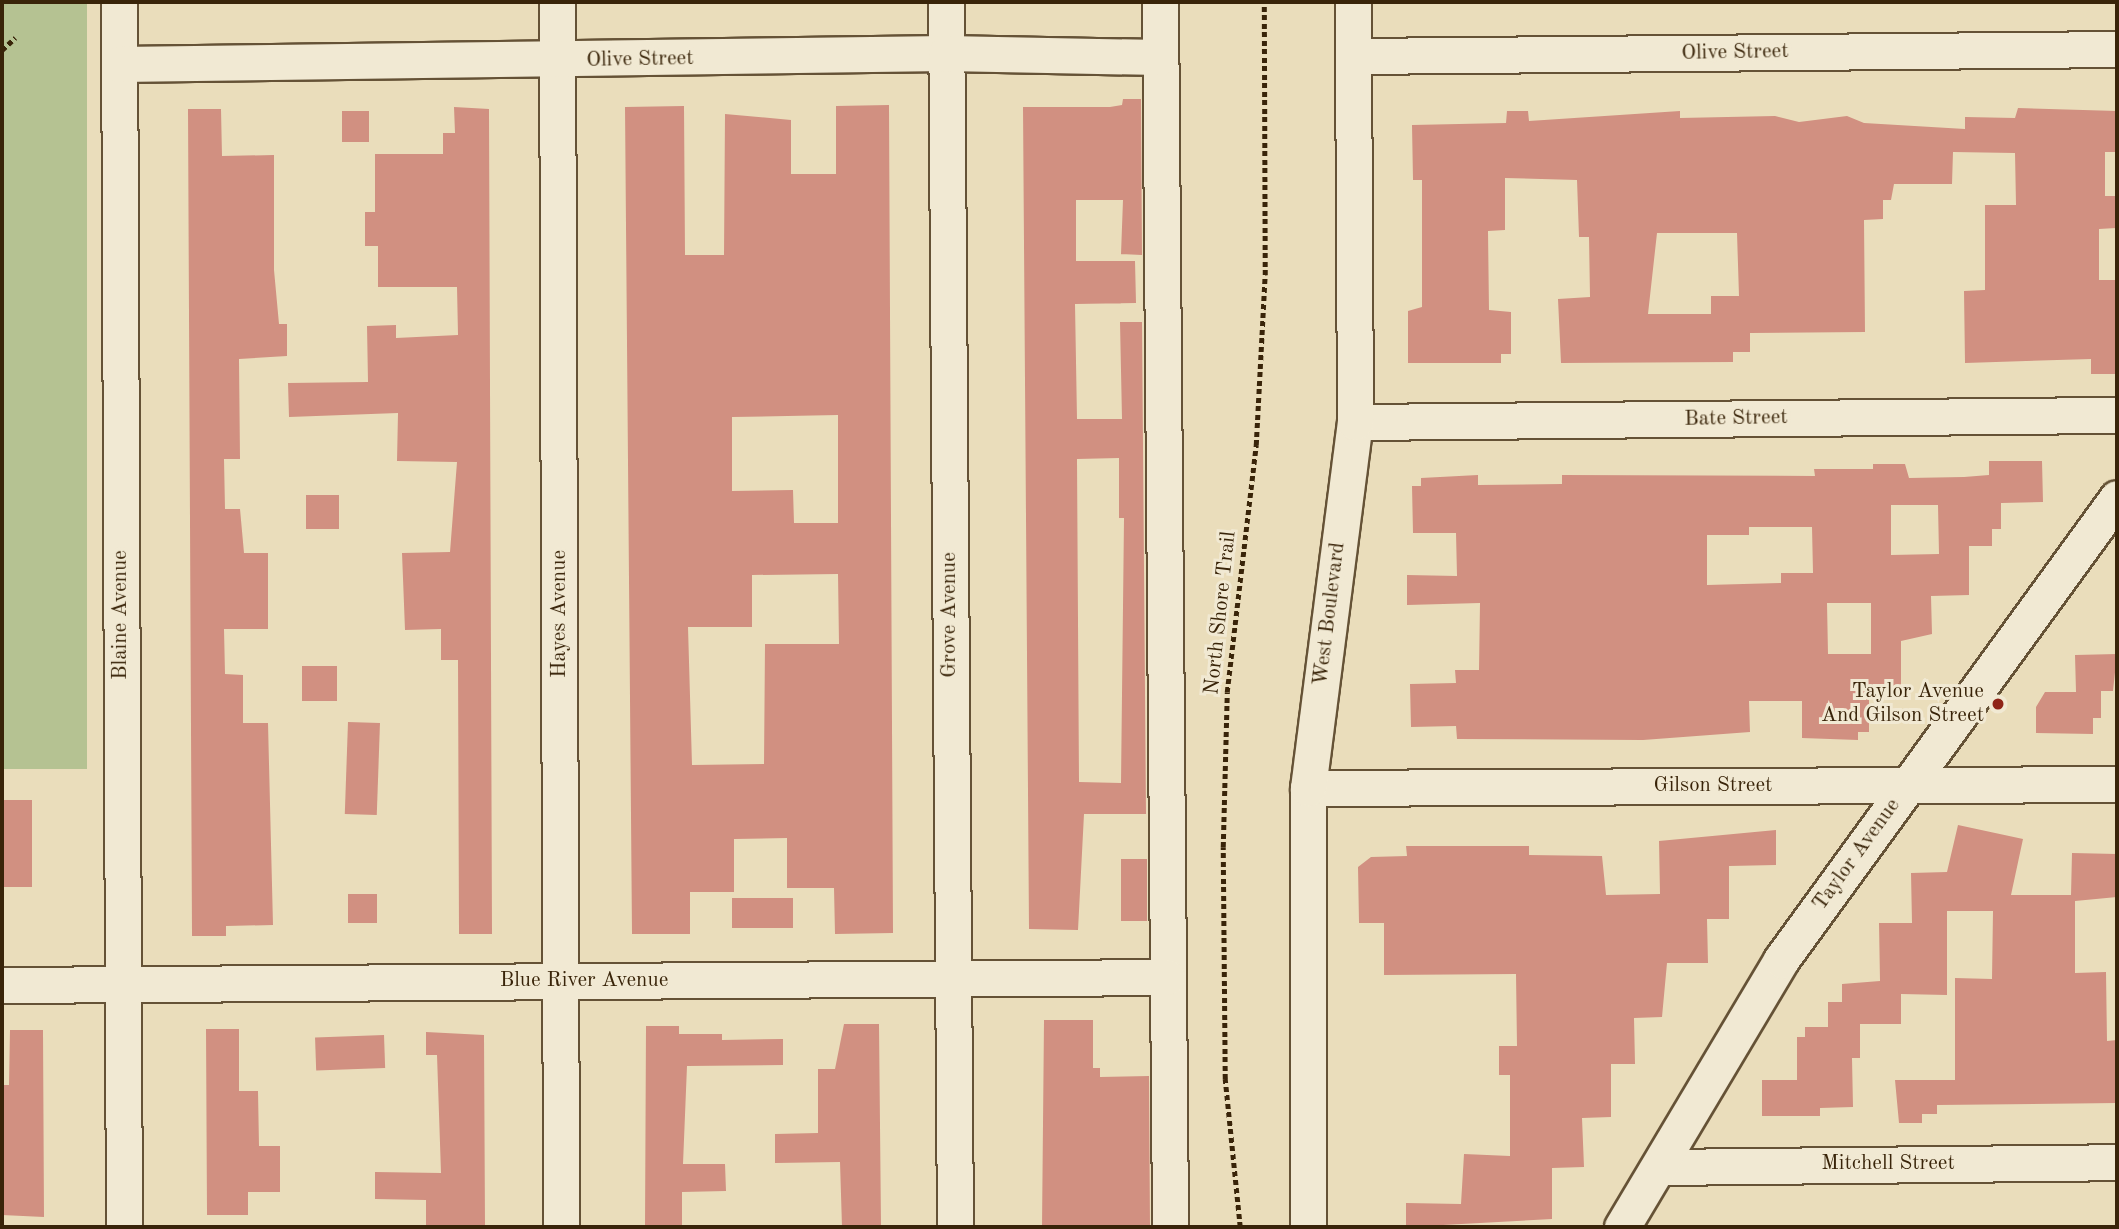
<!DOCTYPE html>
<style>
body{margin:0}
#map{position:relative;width:2119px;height:1229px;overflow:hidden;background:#eaddbb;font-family:"Old Standard TT",serif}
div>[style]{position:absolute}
.green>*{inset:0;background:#b5c292;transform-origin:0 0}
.building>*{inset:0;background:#d19081;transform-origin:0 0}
.path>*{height:4.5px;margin-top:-2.25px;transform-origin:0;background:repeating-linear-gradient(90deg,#392409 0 5px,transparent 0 8.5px)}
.roads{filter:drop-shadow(2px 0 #655236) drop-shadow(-2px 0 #655236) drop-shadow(0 2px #655236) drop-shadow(0 -2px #655236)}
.minor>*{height:35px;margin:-17.5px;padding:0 17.5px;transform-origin:17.5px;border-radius:17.5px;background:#f1e9d3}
.dots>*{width:19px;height:19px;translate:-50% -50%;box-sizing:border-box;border:4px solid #f1e9d3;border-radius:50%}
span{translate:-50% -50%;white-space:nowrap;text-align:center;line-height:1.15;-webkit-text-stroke:6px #f1e9d3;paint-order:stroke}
.street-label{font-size:21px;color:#392409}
.poi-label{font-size:21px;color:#392409}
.right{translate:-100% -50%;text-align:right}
.frame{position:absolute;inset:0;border:4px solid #392409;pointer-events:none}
</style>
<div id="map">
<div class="green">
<i style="left:2px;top:2px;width:85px;height:767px"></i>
</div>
<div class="building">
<i style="clip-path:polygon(evenodd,1123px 99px,1141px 99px,1142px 255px,1121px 254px,1123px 200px,1076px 200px,1076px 261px,1135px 261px,1136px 303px,1075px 304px,1077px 419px,1122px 419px,1120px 322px,1142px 322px,1146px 814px,1084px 814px,1078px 930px,1029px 929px,1023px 107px,1110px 107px,1122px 105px,1123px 99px,1119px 458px,1119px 518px,1124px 518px,1121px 783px,1079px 782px,1077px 459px,1119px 458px)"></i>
<i style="clip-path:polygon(evenodd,889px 105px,893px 933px,835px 934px,834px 888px,787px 888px,787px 838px,734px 839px,734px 892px,690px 892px,690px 934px,632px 934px,625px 107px,684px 106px,685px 255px,724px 255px,725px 114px,791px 120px,791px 174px,836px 174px,836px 106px,889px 105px,838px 415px,838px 523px,794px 523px,793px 490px,732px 491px,732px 417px,838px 415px,889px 105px,838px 574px,839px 644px,765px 644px,764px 764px,692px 765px,688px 627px,752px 627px,752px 575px,838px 574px)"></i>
<i style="clip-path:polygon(454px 107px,489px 109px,492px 934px,459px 934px,458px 660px,441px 660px,441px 629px,405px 630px,402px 553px,450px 552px,457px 462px,397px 461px,398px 413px,289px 417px,288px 383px,368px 382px,367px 326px,396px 325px,396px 338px,458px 335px,457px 287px,378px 287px,378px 246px,365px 246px,365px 212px,375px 212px,375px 154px,443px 154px,443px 133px,455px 133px)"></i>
<i style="clip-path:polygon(evenodd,2018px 108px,2117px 111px,2117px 152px,2105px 152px,2105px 196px,2115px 196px,2116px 228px,2099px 229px,2099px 280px,2117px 280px,2117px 374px,2091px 374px,2091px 359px,1965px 363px,1964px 291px,1985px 290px,1985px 205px,2016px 205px,2015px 153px,1953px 152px,1952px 184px,1894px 184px,1891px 200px,1883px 200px,1883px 219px,1864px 220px,1865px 332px,1750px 333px,1750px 352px,1733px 352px,1733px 362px,1561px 363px,1558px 299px,1590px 297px,1589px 237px,1579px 237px,1577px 180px,1505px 178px,1505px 230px,1488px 231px,1489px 310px,1511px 312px,1511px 354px,1501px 354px,1501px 363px,1408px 363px,1408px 311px,1422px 307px,1422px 180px,1413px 180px,1412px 125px,1506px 123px,1507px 111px,1528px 111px,1529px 121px,1680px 111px,1680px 118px,1775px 116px,1799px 122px,1847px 116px,1864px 123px,1965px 129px,1965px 117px,2015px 118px,2018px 108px,1657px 233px,1737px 233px,1739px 296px,1711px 296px,1711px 314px,1648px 314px,1657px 233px)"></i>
<i style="clip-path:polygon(188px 109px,221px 109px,222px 156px,274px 155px,274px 270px,279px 324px,287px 324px,287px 356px,239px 359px,240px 459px,224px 459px,225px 509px,240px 509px,244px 553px,268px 553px,268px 629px,224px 629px,225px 674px,243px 675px,243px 723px,268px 723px,273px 925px,226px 926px,226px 936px,192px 936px)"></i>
<i style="left:369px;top:111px;width:31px;height:27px;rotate:90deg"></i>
<i style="clip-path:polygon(evenodd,1989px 461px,2042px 461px,2043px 502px,2001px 503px,2001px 529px,1992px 529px,1992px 546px,1969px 546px,1969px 595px,1931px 596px,1932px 634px,1901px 641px,1901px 691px,1869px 694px,1869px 732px,1858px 732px,1858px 740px,1802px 738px,1802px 701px,1749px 701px,1750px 732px,1643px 740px,1457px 739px,1456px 726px,1411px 727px,1410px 684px,1456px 683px,1455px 670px,1479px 670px,1480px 603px,1407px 605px,1407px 575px,1457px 576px,1456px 533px,1413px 533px,1412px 486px,1421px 486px,1421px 478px,1478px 475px,1478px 485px,1562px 484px,1562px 475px,1815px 476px,1814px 469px,1873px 469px,1873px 464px,1905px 464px,1909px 478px,1964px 477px,1989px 475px,1989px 461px,1891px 505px,1938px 505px,1939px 554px,1891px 555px,1891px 505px,1989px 461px,1749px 527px,1812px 527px,1813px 573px,1781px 573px,1781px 583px,1707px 585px,1707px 535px,1749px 535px,1749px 527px,1989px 461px,1827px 603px,1871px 603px,1871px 654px,1828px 654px,1827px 603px)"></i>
<i style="left:339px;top:495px;width:34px;height:33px;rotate:90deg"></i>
<i style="clip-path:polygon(2117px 654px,2113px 691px,2101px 691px,2101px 718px,2093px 718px,2093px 734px,2036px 733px,2036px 707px,2045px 692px,2076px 692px,2075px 655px)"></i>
<i style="left:302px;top:666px;width:35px;height:35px"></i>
<i style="left:348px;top:722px;width:32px;height:92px;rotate:2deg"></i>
<i style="left:2px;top:800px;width:30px;height:87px"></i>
<i style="clip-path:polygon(1958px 825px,2023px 839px,2011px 895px,2071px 895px,2072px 853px,2117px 854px,2117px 897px,2075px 901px,2075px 973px,2106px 972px,2107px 1041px,2117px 1040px,2117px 1103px,1937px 1105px,1937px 1114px,1922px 1114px,1922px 1123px,1899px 1123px,1895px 1080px,1955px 1080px,1955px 978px,1992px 979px,1993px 911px,1947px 911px,1947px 995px,1901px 994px,1901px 1024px,1860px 1024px,1860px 1058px,1852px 1058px,1853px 1107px,1820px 1108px,1820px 1116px,1762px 1116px,1762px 1080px,1797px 1080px,1797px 1037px,1805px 1037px,1805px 1027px,1828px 1027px,1828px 1002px,1842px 1002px,1842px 984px,1880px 981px,1879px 923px,1912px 923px,1911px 873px,1947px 872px)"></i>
<i style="clip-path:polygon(1776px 830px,1776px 865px,1729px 866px,1729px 919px,1707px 919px,1708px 963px,1667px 963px,1662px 1017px,1634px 1018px,1635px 1064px,1611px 1064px,1611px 1117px,1582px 1118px,1584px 1167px,1552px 1168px,1552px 1219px,1406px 1227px,1406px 1203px,1461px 1204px,1464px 1154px,1510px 1156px,1510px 1075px,1499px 1075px,1499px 1046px,1517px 1046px,1516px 974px,1384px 975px,1384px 923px,1359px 923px,1358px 867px,1371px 857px,1407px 856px,1406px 846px,1529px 846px,1529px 855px,1602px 856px,1606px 895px,1660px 894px,1659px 841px)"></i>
<i style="left:1147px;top:859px;width:62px;height:26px;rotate:90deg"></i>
<i style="left:348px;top:894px;width:29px;height:29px"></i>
<i style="left:732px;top:898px;width:61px;height:30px"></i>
<i style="clip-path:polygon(1044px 1020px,1093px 1020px,1093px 1068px,1100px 1068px,1100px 1077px,1149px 1076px,1150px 1227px,1042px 1227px)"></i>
<i style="clip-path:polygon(844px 1024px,879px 1024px,881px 1226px,842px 1227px,840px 1162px,775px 1163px,775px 1134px,818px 1133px,818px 1069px,835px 1069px)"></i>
<i style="clip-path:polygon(646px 1026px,679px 1026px,679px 1034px,722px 1034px,722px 1040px,783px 1039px,783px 1065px,687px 1066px,683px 1164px,725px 1164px,726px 1191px,682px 1192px,682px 1227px,645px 1227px)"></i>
<i style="clip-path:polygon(206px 1029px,239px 1029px,239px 1091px,258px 1091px,259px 1146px,280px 1146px,280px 1192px,248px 1192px,248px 1215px,207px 1215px)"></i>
<i style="clip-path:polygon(10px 1030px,43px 1030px,44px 1217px,2px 1215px,2px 1085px,9px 1085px)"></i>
<i style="clip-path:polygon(426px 1032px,484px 1035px,485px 1227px,426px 1227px,426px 1200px,375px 1199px,375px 1172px,441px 1173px,437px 1055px,426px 1055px)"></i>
<i style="left:384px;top:1035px;width:33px;height:69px;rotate:88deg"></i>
</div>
<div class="path">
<i style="left:2px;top:50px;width:18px;rotate:-43deg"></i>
<i style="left:1240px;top:1227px;width:149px;rotate:-95.8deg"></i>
<i style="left:1225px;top:1079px;width:232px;rotate:-90.5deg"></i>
<i style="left:1223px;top:847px;width:155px;rotate:-88.5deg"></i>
<i style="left:1227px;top:692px;width:249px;rotate:-83.3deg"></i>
<i style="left:1256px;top:445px;width:170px;rotate:-87deg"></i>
<i style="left:1265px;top:275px;width:273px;rotate:-90.2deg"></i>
</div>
<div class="roads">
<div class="minor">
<i style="left:119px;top:2px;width:1225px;rotate:89.77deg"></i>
<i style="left:557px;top:2px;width:1225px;rotate:89.81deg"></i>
<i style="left:946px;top:2px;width:1225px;rotate:89.58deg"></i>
<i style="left:1160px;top:2px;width:1225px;rotate:89.53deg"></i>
<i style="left:1353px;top:56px;width:764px;rotate:-0.52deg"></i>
<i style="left:119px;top:64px;width:827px;rotate:-0.76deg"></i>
<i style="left:946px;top:53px;width:214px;rotate:1.1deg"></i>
<i style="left:1355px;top:422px;width:762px;rotate:-0.53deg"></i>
<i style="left:1308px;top:788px;width:809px;rotate:-0.28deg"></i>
<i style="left:2px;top:985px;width:1165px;rotate:-0.39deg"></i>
<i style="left:1659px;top:1167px;width:458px;rotate:-0.6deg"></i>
<i style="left:1308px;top:1227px;width:439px;rotate:-90deg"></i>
<i style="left:1308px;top:788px;width:369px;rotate:-82.7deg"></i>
<i style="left:1355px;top:422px;width:420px;rotate:-90.3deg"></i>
<i style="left:1622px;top:1227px;width:311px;rotate:-59.2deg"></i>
<i style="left:1781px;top:960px;width:571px;rotate:-53.97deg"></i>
</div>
</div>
<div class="dots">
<i style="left:1998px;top:704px;background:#8f2418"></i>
</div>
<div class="street-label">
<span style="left:1735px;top:53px;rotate:-1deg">Olive Street</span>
<span style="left:640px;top:60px;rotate:-1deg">Olive Street</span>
<span style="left:1736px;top:419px;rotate:-1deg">Bate Street</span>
<span style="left:1221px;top:613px;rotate:-84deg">North Shore Trail</span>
<span style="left:560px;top:614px;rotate:-90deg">Hayes Avenue</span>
<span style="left:1330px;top:614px;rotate:-83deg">West Boulevard</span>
<span style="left:121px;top:615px;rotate:-90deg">Blaine Avenue</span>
<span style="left:950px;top:615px;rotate:-90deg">Grove Avenue</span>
<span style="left:1713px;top:786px">Gilson Street</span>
<span style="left:1857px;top:855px;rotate:-54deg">Taylor Avenue</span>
<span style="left:584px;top:981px">Blue River Avenue</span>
<span style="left:1888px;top:1164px">Mitchell Street</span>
</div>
<div class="poi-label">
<span class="right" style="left:1984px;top:704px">Taylor Avenue<br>And Gilson Street</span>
</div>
<div class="frame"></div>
</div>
